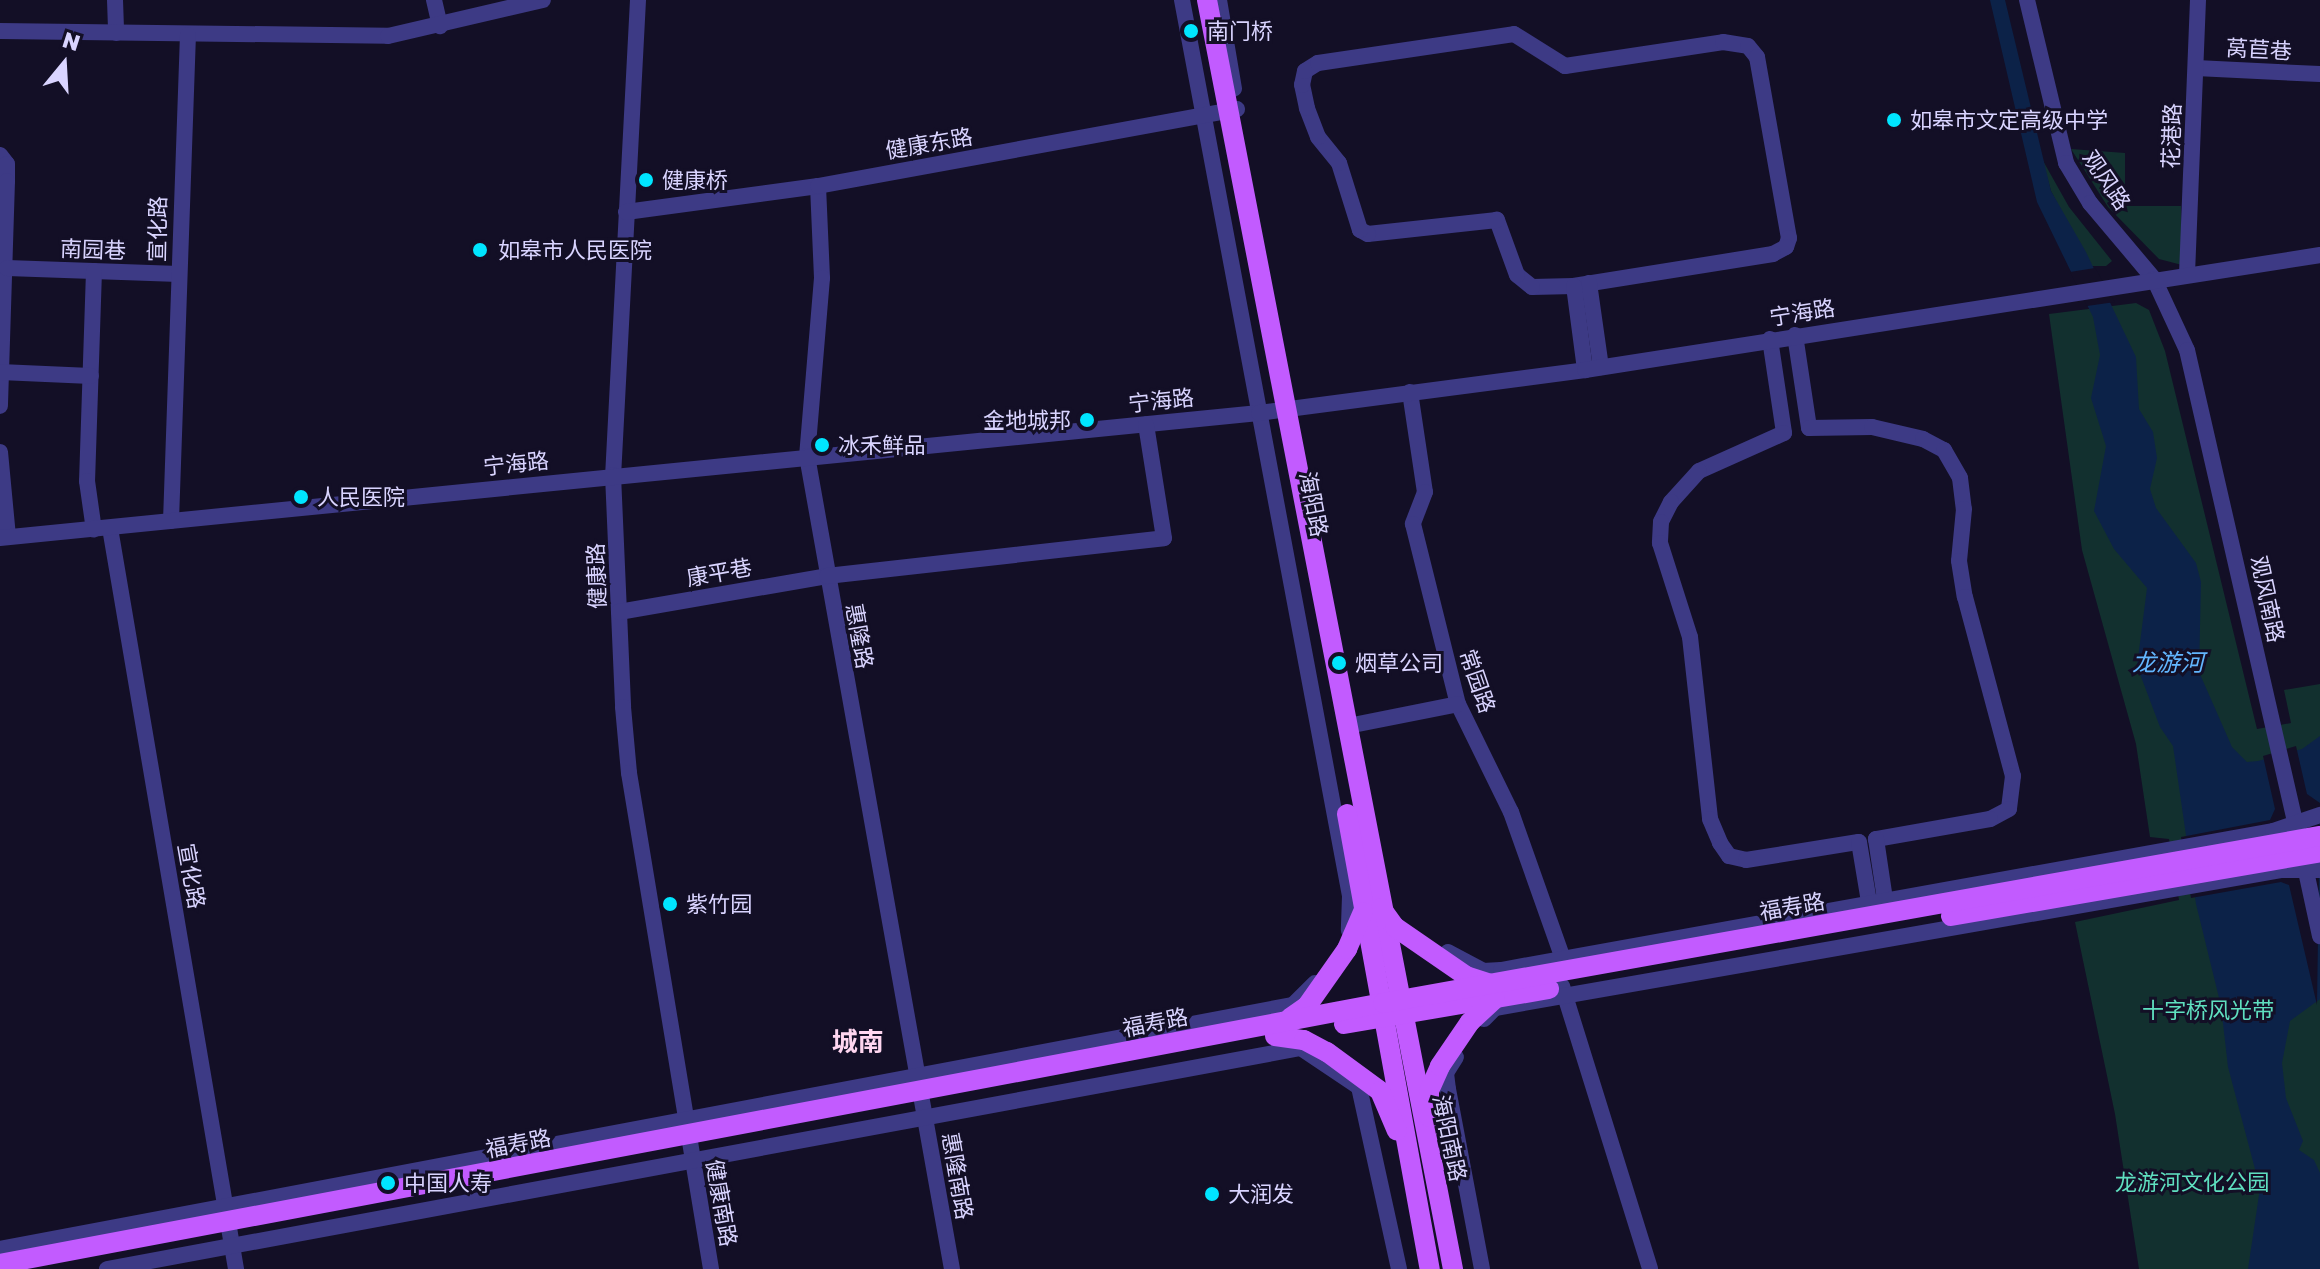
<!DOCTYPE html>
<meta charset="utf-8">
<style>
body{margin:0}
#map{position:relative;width:2320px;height:1269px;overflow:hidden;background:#130f26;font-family:"Golos Text","Noto Sans SC",sans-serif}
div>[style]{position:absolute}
.green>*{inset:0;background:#12302f}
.water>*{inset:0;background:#0c2248}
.pier>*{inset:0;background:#130f26}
.minor>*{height:16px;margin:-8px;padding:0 8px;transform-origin:8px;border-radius:8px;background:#3d3a85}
.major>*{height:20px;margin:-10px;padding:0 10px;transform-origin:10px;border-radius:10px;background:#c25bff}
.dots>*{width:22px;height:22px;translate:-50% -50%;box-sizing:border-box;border:4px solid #130f26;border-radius:50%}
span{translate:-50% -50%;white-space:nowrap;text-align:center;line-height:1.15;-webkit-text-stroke:6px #130f26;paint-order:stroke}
.poi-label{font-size:22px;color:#d9d4ff}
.left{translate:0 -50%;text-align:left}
.right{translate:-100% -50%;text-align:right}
.street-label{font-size:22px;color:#d9d4ff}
.park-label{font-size:22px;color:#5fe0c0}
.water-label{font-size:24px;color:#62b6ff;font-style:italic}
.quarter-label{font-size:26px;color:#ffd6f0;font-weight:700}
.north{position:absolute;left:24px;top:24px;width:80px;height:80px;-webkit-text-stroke:6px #130f26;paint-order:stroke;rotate:18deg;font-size:22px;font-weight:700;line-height:32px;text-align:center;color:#d9d4ff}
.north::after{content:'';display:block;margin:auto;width:28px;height:36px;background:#d9d4ff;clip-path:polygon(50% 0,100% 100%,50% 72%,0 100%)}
</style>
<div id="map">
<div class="green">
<i style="clip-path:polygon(2071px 149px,2125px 153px,2125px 206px,2181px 206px,2182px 265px,2159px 259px,2108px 207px)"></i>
<i style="clip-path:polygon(2042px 159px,2069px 207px,2112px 261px,2106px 266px,2090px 266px,2051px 191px)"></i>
<i style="clip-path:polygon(2136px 303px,2149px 310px,2165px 351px,2257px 729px,2291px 723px,2284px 690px,2320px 684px,2320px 1269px,2139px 1269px,2115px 1114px,2075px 922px,2179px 900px,2169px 839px,2150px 837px,2136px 744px,2082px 550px,2049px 314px)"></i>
</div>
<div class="water">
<i style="clip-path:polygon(1990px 0,2005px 0,2051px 191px,2086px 252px,2136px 357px,2139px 409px,2153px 432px,2157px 458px,2150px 489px,2156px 508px,2196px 563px,2201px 582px,2199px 672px,2232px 747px,2247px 762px,2258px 761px,2302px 749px,2320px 736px,2320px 999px,2290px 1021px,2282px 1063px,2286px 1098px,2303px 1141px,2299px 1150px,2314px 1160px,2320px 1173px,2320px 1269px,2248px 1269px,2260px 1188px,2228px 1067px,2221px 1006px,2196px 904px,2173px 746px,2160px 727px,2137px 666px,2147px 588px,2114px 549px,2094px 511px,2106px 446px,2091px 398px,2100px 355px,2093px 317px,2037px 202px)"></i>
</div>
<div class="pier">
<i style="clip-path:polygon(2095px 268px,2115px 302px,2087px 306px,2070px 272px)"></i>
<i style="clip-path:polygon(2296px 746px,2307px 794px,2320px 803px,2317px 1005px,2289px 885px,2281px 882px,2191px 898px,2181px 837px,2270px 820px,2275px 809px,2263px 756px)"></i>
</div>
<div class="minor">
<i style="left:115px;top:0;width:33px;rotate:88deg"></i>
<i style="left:434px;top:0;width:27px;rotate:77deg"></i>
<i style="left:638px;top:0;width:476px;rotate:93deg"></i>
<i style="left:613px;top:475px;width:232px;rotate:87.5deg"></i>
<i style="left:623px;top:707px;width:66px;rotate:84.8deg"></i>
<i style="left:629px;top:773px;width:503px;rotate:80.61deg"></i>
<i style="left:1182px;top:0;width:912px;rotate:79.38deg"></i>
<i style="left:1350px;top:896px;width:34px;rotate:92deg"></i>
<i style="left:1219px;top:0;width:90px;rotate:80.4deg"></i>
<i style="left:2027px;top:0;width:168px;rotate:76.5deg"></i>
<i style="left:2066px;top:163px;width:47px;rotate:59deg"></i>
<i style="left:2090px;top:203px;width:99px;rotate:49.9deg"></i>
<i style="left:2154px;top:279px;width:78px;rotate:65.1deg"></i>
<i style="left:2187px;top:350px;width:494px;rotate:77.1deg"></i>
<i style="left:0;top:31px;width:388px;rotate:0.7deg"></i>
<i style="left:388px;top:36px;width:159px;rotate:-13.1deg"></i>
<i style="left:1514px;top:34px;width:60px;rotate:32.1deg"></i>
<i style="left:1565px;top:66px;width:160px;rotate:-8.6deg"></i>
<i style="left:1723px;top:42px;width:25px;rotate:9deg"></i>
<i style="left:1748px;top:46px;width:14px;rotate:51deg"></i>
<i style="left:1757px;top:57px;width:184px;rotate:80deg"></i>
<i style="left:1789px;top:238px;width:9px;rotate:108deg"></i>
<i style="left:1786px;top:247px;width:15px;rotate:152deg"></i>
<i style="left:1773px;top:254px;width:202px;rotate:170.9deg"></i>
<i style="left:1574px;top:286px;width:42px;rotate:178.6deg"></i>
<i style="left:1532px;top:287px;width:19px;rotate:-141deg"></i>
<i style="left:1517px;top:275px;width:59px;rotate:-110deg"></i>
<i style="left:1497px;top:220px;width:130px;rotate:173.8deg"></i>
<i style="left:1368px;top:234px;width:9px;rotate:-153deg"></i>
<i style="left:1360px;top:230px;width:70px;rotate:-107.4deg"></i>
<i style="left:1339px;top:163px;width:33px;rotate:-129deg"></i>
<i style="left:1318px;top:137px;width:31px;rotate:-111deg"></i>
<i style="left:1307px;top:108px;width:24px;rotate:-102deg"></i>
<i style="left:1302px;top:85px;width:14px;rotate:-78deg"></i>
<i style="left:1305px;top:71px;width:15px;rotate:-32deg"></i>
<i style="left:1318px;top:63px;width:198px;rotate:-8.4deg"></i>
<i style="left:2196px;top:68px;width:124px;rotate:2.8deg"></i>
<i style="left:0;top:155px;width:11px;rotate:52deg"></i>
<i style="left:7px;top:164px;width:17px;rotate:90deg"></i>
<i style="left:7px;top:181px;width:225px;rotate:91.8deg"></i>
<i style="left:818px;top:186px;width:92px;rotate:87.5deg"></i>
<i style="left:822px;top:278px;width:179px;rotate:94.8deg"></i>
<i style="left:807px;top:456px;width:826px;rotate:79.89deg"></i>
<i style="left:626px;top:212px;width:194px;rotate:-7.7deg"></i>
<i style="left:818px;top:186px;width:426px;rotate:-10.4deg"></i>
<i style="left:7px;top:268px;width:172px;rotate:2deg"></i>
<i style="left:94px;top:271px;width:210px;rotate:91.9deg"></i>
<i style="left:87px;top:481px;width:49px;rotate:81.9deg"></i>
<i style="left:2187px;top:274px;width:274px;rotate:-87.7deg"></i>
<i style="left:1589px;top:283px;width:85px;rotate:81.9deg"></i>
<i style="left:1574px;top:286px;width:85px;rotate:82.5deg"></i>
<i style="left:1795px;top:335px;width:94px;rotate:81.4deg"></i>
<i style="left:1809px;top:428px;width:63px;rotate:-0.9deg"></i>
<i style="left:1872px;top:427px;width:52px;rotate:13.2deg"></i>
<i style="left:1923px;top:439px;width:24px;rotate:28deg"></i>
<i style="left:1944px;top:450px;width:32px;rotate:60deg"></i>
<i style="left:1960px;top:478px;width:31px;rotate:83deg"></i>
<i style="left:1964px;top:509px;width:52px;rotate:95.5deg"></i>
<i style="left:1959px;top:561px;width:36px;rotate:81deg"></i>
<i style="left:1965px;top:597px;width:185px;rotate:75deg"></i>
<i style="left:2013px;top:776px;width:33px;rotate:97deg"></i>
<i style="left:2009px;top:809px;width:21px;rotate:152deg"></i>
<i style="left:1990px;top:819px;width:116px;rotate:170deg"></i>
<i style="left:1876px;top:839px;width:61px;rotate:81.5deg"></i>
<i style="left:1770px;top:339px;width:95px;rotate:81.5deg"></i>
<i style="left:1784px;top:433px;width:93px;rotate:155.9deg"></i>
<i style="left:1699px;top:471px;width:42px;rotate:132.1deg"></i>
<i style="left:1671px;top:502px;width:22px;rotate:117deg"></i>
<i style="left:1661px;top:522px;width:21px;rotate:93deg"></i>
<i style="left:1660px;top:543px;width:99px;rotate:72.3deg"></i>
<i style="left:1690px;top:637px;width:183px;rotate:83.7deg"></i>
<i style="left:1710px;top:819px;width:26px;rotate:67deg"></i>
<i style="left:1720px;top:843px;width:16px;rotate:55deg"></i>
<i style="left:1729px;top:856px;width:17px;rotate:13deg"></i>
<i style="left:1746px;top:860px;width:114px;rotate:-9.1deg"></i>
<i style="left:1859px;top:842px;width:61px;rotate:80.5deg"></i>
<i style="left:0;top:372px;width:91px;rotate:2.5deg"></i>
<i style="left:1410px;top:392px;width:101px;rotate:81.5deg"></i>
<i style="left:1425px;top:492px;width:34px;rotate:111deg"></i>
<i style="left:1413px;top:524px;width:186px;rotate:76deg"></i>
<i style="left:1458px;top:704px;width:120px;rotate:63.9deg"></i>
<i style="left:1511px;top:812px;width:164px;rotate:70.5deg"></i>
<i style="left:0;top:452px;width:85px;rotate:84.6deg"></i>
<i style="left:171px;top:521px;width:486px;rotate:-88deg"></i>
<i style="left:110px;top:528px;width:752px;rotate:80.35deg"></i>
<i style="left:0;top:538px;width:1265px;rotate:-5.67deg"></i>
<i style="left:1259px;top:413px;width:329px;rotate:-7.5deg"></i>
<i style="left:1585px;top:370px;width:744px;rotate:-8.89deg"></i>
<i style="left:619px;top:612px;width:211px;rotate:-9.8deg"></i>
<i style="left:827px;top:576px;width:339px;rotate:-6.4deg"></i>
<i style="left:1164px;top:538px;width:115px;rotate:-99deg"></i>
<i style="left:1353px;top:725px;width:107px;rotate:-11.3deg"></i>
<i style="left:2304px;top:862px;width:76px;rotate:77.8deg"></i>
<i style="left:1448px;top:952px;width:40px;rotate:28deg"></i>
<i style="left:1483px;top:971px;width:18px;rotate:-3deg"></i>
<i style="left:1501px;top:970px;width:784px;rotate:-10.21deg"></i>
<i style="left:2273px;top:831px;width:50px;rotate:-18.8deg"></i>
<i style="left:1562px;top:986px;width:296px;rotate:72.7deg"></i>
<i style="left:1484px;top:1019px;width:16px;rotate:-45deg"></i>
<i style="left:1495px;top:1008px;width:799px;rotate:-9.95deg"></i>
<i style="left:2282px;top:870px;width:38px"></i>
<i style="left:1456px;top:1057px;width:19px;rotate:122deg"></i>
<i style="left:1446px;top:1073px;width:16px;rotate:83deg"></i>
<i style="left:1448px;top:1089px;width:183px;rotate:79.3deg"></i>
<i style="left:0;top:1249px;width:1316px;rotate:-10.69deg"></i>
<i style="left:1293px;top:1005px;width:31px;rotate:-45deg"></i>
<i style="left:107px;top:1269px;width:1214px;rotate:-10.49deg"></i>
<i style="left:1301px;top:1048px;width:70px;rotate:33.9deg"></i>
<i style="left:1359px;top:1087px;width:186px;rotate:77.6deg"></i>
</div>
<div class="major">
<i style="left:1207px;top:0;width:1293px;rotate:79.03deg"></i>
<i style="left:1347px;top:814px;width:463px;rotate:79.7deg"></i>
<i style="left:1381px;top:908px;width:24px;rotate:54deg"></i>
<i style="left:1395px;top:927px;width:86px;rotate:34.6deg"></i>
<i style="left:1466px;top:976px;width:26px;rotate:18deg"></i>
<i style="left:1951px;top:916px;width:375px;rotate:-9.8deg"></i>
<i style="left:1290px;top:1018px;width:21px;rotate:-35deg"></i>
<i style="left:1307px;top:1006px;width:70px;rotate:-54.9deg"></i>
<i style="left:1347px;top:949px;width:40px;rotate:-66.6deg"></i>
<i style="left:1344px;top:1024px;width:208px;rotate:-9.7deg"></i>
<i style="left:1275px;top:1036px;width:29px;rotate:8deg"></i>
<i style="left:1304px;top:1040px;width:26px;rotate:28deg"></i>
<i style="left:1327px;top:1052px;width:66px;rotate:36.3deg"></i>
<i style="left:1380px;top:1091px;width:43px;rotate:67deg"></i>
<i style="left:1429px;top:1117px;width:26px;rotate:-90deg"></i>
<i style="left:1429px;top:1091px;width:27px;rotate:-66deg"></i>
<i style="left:1440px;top:1066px;width:53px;rotate:-55.7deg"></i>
<i style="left:1470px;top:1022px;width:34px;rotate:-43deg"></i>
<i style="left:0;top:1264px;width:1407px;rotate:-10.69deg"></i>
<i style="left:1383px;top:1003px;width:952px;rotate:-10.11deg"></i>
</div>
<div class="dots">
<i style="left:1191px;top:31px;background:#00e5ff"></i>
<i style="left:1894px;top:120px;background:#00e5ff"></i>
<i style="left:646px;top:180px;background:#00e5ff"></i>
<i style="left:480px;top:250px;background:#00e5ff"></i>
<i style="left:1087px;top:420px;background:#00e5ff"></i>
<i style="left:822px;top:445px;background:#00e5ff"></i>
<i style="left:301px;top:497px;background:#00e5ff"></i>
<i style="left:1339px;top:663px;background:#00e5ff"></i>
<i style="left:670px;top:904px;background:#00e5ff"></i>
<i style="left:388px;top:1183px;background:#00e5ff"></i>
<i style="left:1212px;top:1194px;background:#00e5ff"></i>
</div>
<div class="poi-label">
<span class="left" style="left:1207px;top:31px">南门桥</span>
<span class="left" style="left:1910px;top:120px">如皋市文定高级中学</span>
<span class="left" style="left:662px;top:180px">健康桥</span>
<span class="left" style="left:498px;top:250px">如皋市人民医院</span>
<span class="right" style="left:1071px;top:420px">金地城邦</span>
<span class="left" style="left:838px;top:445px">冰禾鲜品</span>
<span class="left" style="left:317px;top:497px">人民医院</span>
<span class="left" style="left:1355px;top:663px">烟草公司</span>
<span class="left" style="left:686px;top:904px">紫竹园</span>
<span class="left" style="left:404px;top:1183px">中国人寿</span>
<span class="left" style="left:1228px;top:1194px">大润发</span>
</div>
<div class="street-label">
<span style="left:2259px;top:49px;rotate:3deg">莴苣巷</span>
<span style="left:2171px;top:136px;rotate:-88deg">花港路</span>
<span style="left:929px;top:143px;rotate:-10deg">健康东路</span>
<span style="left:2107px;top:180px;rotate:56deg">观风路</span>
<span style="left:157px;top:229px;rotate:-89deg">宣化路</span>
<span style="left:93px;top:249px;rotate:2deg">南园巷</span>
<span style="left:1802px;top:312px;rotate:-9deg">宁海路</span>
<span style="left:1161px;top:400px;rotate:-6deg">宁海路</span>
<span style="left:516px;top:463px;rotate:-6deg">宁海路</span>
<span style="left:1314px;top:504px;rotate:79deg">海阳路</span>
<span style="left:719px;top:572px;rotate:-10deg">康平巷</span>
<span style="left:596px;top:576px;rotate:-92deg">健康路</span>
<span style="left:2268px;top:599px;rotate:78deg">观风南路</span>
<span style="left:860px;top:636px;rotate:80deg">惠隆路</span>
<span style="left:1478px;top:681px;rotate:71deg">常园路</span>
<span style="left:192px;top:876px;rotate:80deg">宣化路</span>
<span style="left:1792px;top:906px;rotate:-10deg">福寿路</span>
<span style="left:1155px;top:1022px;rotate:-11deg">福寿路</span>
<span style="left:1450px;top:1138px;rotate:78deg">海阳南路</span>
<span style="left:518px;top:1143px;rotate:-11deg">福寿路</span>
<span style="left:958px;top:1176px;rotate:80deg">惠隆南路</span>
<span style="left:722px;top:1203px;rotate:80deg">健康南路</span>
</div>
<div class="park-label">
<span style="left:2208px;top:1010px">十字桥风光带</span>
<span style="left:2192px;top:1182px">龙游河文化公园</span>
</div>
<div class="water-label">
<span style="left:2168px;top:662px">龙游河</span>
</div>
<div class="quarter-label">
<span style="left:858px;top:1042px">城南</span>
</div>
<div class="north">N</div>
</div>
